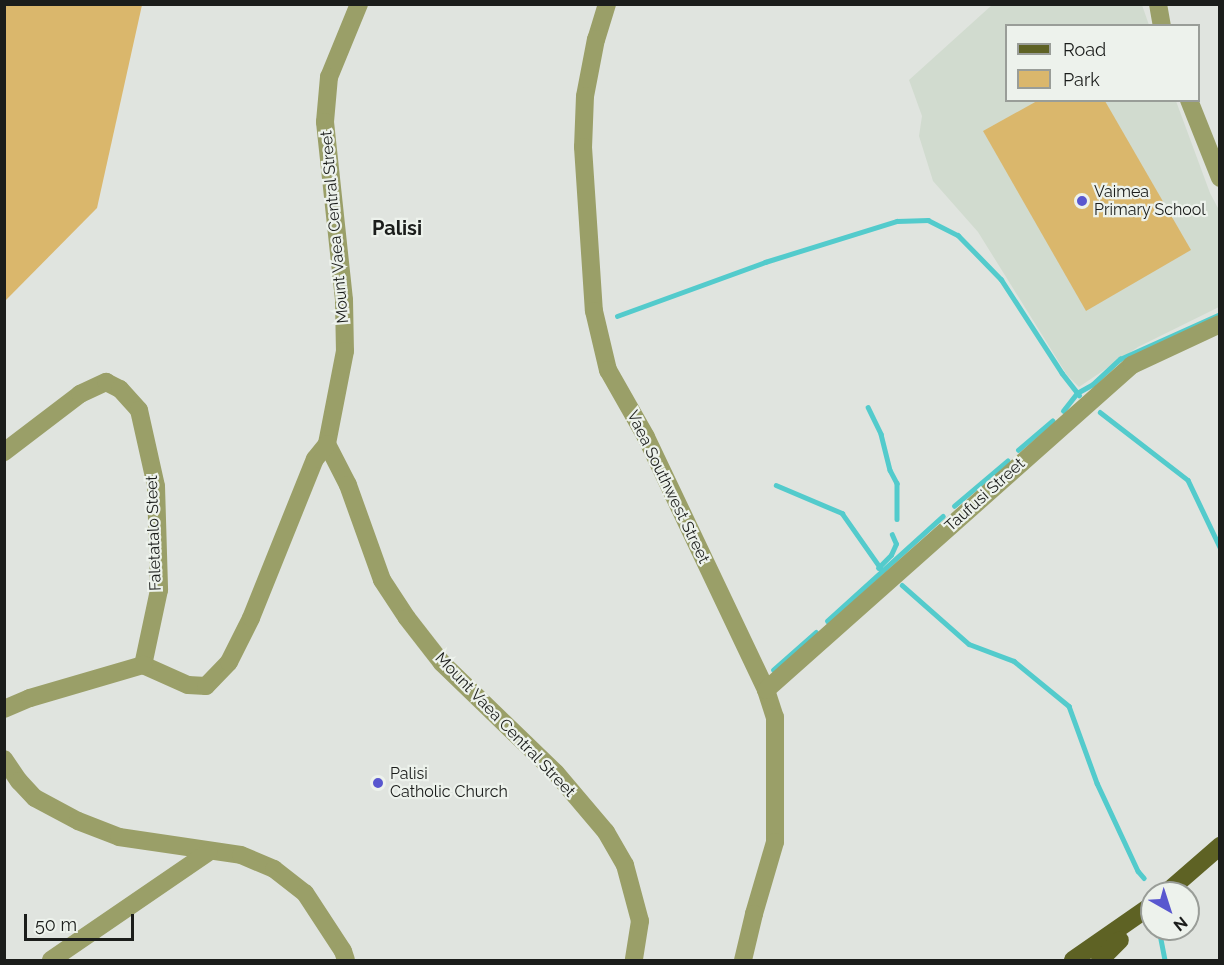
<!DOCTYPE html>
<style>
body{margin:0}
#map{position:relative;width:1224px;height:965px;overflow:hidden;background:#e0e4df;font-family:Raleway,sans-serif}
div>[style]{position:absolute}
.built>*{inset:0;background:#d1dbcf}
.green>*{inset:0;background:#dab76c}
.stream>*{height:4.5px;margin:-2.25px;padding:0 2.25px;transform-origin:2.25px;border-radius:2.25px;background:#53cbcc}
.minor>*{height:18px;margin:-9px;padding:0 9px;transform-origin:9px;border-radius:9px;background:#9a9f68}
.major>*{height:18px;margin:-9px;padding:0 9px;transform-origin:9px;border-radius:9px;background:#5e6224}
.dots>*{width:16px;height:16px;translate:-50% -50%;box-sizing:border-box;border:3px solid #edf2ec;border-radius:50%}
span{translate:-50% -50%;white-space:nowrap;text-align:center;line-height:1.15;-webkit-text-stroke:4.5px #edf2ec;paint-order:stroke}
.poi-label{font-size:16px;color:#1b1d1b}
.left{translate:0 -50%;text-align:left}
.street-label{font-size:16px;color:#1b1d1b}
.quarter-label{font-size:20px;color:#1b1d1b;font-weight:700}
.frame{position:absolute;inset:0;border:6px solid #1b1d1b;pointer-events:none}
.legend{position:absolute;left:1005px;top:24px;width:195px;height:78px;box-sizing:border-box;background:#edf2ec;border:2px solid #999d98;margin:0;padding:8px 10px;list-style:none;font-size:18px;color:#1b1d1b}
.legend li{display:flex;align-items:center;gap:12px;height:30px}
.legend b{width:30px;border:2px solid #999d98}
.north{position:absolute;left:1140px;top:881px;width:60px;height:60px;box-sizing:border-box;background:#edf2ec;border:2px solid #999d98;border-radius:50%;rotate:141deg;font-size:16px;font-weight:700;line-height:24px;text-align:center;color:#1b1d1b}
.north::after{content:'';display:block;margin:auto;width:21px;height:27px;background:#5957cf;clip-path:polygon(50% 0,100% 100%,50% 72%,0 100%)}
.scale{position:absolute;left:24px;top:914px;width:110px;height:27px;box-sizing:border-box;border:3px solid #1b1d1b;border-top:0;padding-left:8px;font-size:18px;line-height:21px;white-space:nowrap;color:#1b1d1b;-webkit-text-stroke:4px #edf2ec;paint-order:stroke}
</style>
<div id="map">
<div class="built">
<i style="clip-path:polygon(992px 5px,1142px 5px,1149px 25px,1006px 26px,1006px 100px,1176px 101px,1210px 193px,1219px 210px,1219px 307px,1138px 347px,1079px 387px,1067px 375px,978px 232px,933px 181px,919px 136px,922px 116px,909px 80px)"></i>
</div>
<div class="green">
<i style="clip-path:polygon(5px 4px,142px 5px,97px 208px,5px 301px)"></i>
<i style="clip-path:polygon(1037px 101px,1105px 101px,1191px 250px,1086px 311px,983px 131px)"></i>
</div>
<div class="stream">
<i style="left:617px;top:316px;width:158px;rotate:-20deg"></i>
<i style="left:765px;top:262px;width:138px;rotate:-17.3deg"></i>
<i style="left:897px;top:221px;width:31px;rotate:-2deg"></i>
<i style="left:928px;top:220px;width:34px;rotate:27deg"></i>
<i style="left:958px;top:235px;width:62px;rotate:45.7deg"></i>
<i style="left:1001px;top:279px;width:112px;rotate:57deg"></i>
<i style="left:1062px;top:373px;width:28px;rotate:52deg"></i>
<i style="left:868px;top:407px;width:30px;rotate:64deg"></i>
<i style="left:881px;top:434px;width:37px;rotate:76deg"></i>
<i style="left:890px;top:470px;width:15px;rotate:62deg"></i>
<i style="left:897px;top:483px;width:36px;rotate:90deg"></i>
<i style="left:1063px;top:411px;width:23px;rotate:-52deg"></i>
<i style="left:1077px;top:393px;width:18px;rotate:-29deg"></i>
<i style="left:1093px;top:384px;width:37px;rotate:-43deg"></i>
<i style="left:1120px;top:359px;width:110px;rotate:-24.2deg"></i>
<i style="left:1100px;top:412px;width:111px;rotate:37.7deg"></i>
<i style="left:1188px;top:480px;width:74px;rotate:64.5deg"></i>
<i style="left:1018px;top:450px;width:45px;rotate:-40.5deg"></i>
<i style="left:776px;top:485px;width:72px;rotate:23deg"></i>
<i style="left:842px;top:513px;width:70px;rotate:54.9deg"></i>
<i style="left:954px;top:506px;width:70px;rotate:-40.3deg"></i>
<i style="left:878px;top:568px;width:18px;rotate:-45deg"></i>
<i style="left:891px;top:555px;width:12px;rotate:-66deg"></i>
<i style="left:896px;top:544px;width:10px;rotate:-114deg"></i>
<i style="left:902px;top:585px;width:89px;rotate:41.4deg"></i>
<i style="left:969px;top:644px;width:48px;rotate:20.7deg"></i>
<i style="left:1014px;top:661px;width:71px;rotate:39.3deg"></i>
<i style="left:1069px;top:706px;width:82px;rotate:70deg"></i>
<i style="left:1097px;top:783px;width:97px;rotate:65deg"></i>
<i style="left:1138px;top:871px;width:9px;rotate:49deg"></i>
<i style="left:827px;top:621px;width:156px;rotate:-42.2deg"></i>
<i style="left:773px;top:670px;width:57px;rotate:-41.5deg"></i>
<i style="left:1159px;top:929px;width:32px;rotate:79deg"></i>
</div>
<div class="minor">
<i style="left:359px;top:4px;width:79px;rotate:112.3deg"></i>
<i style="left:329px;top:77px;width:45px;rotate:95.1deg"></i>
<i style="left:325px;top:122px;width:179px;rotate:83.9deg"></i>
<i style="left:344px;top:300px;width:51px;rotate:88.9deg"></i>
<i style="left:345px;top:351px;width:95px;rotate:101deg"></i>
<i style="left:327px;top:444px;width:46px;rotate:62.9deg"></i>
<i style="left:348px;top:485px;width:101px;rotate:70.3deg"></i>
<i style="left:382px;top:580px;width:45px;rotate:56.7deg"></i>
<i style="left:407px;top:618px;width:57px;rotate:52.1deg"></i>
<i style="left:442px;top:663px;width:158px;rotate:44deg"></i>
<i style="left:556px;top:773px;width:77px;rotate:49.7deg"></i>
<i style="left:606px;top:832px;width:38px;rotate:60deg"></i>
<i style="left:625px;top:865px;width:58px;rotate:75deg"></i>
<i style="left:640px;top:921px;width:39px;rotate:99deg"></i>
<i style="left:607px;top:4px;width:37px;rotate:107deg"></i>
<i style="left:596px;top:39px;width:58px;rotate:100.9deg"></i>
<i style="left:585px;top:96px;width:51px;rotate:92.2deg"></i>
<i style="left:583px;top:147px;width:164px;rotate:86.2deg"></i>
<i style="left:594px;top:311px;width:61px;rotate:76.7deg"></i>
<i style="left:608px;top:370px;width:77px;rotate:60.4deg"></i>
<i style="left:646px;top:437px;width:280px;rotate:64.6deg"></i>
<i style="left:766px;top:690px;width:28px;rotate:72deg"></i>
<i style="left:775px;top:717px;width:125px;rotate:90deg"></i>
<i style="left:775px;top:842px;width:75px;rotate:106.3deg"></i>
<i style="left:754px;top:914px;width:47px;rotate:103.4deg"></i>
<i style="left:1158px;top:4px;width:22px;rotate:80deg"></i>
<i style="left:1189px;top:100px;width:84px;rotate:68.3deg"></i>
<i style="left:4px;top:452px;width:96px;rotate:-37.3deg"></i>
<i style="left:80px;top:394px;width:29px;rotate:-25deg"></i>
<i style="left:106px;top:382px;width:16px;rotate:27deg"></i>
<i style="left:120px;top:389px;width:28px;rotate:48deg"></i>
<i style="left:139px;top:410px;width:78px;rotate:77.4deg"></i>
<i style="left:156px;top:486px;width:104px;rotate:88.3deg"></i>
<i style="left:159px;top:590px;width:77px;rotate:102deg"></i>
<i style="left:143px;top:665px;width:49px;rotate:24deg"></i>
<i style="left:188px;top:685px;width:18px;rotate:3deg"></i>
<i style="left:206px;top:686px;width:33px;rotate:-46deg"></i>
<i style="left:229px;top:662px;width:49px;rotate:-63.4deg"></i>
<i style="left:251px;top:618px;width:171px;rotate:-68.1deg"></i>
<i style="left:315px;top:459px;width:19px;rotate:-51deg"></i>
<i style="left:766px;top:690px;width:489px;rotate:-41.6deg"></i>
<i style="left:1132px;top:365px;width:97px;rotate:-25deg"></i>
<i style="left:4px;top:709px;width:28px;rotate:-23deg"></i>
<i style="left:30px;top:698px;width:118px;rotate:-16.3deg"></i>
<i style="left:4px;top:759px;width:27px;rotate:56deg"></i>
<i style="left:19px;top:781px;width:23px;rotate:47deg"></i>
<i style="left:35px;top:798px;width:49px;rotate:28.1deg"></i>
<i style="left:78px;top:821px;width:44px;rotate:21.3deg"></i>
<i style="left:119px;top:837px;width:123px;rotate:8.4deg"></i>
<i style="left:241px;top:855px;width:36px;rotate:23deg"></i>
<i style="left:274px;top:869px;width:39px;rotate:38deg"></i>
<i style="left:305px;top:893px;width:69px;rotate:56.8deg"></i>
<i style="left:343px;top:951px;width:9px;rotate:72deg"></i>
<i style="left:51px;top:960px;width:191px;rotate:-34.4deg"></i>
</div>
<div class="major">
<i style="left:1166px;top:893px;width:72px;rotate:-41deg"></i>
<i style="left:1073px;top:960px;width:96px;rotate:-34.8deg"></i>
<i style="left:1100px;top:960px;width:28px;rotate:-45deg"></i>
</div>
<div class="dots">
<i style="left:1082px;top:201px;background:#5957cf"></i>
<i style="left:378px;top:783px;background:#5957cf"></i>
</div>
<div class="poi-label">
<span class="left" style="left:1094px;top:201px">Vaimea<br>Primary School</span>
<span class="left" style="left:390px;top:783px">Palisi<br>Catholic Church</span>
</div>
<div class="street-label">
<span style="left:335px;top:227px;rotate:-95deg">Mount Vaea Central Street</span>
<span style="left:668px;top:487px;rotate:64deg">Vaea Southwest Street</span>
<span style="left:985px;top:495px;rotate:-42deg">Taufusi Street</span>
<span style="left:154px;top:533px;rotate:-92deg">Faletatalo Steet</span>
<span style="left:505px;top:725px;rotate:46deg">Mount Vaea Central Street</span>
</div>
<div class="quarter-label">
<span style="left:397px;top:228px">Palisi</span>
</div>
<div class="frame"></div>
<ul class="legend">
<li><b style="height:8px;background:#5e6224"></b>Road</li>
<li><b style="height:16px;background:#dab76c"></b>Park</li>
</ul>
<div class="north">N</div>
<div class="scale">50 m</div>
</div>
